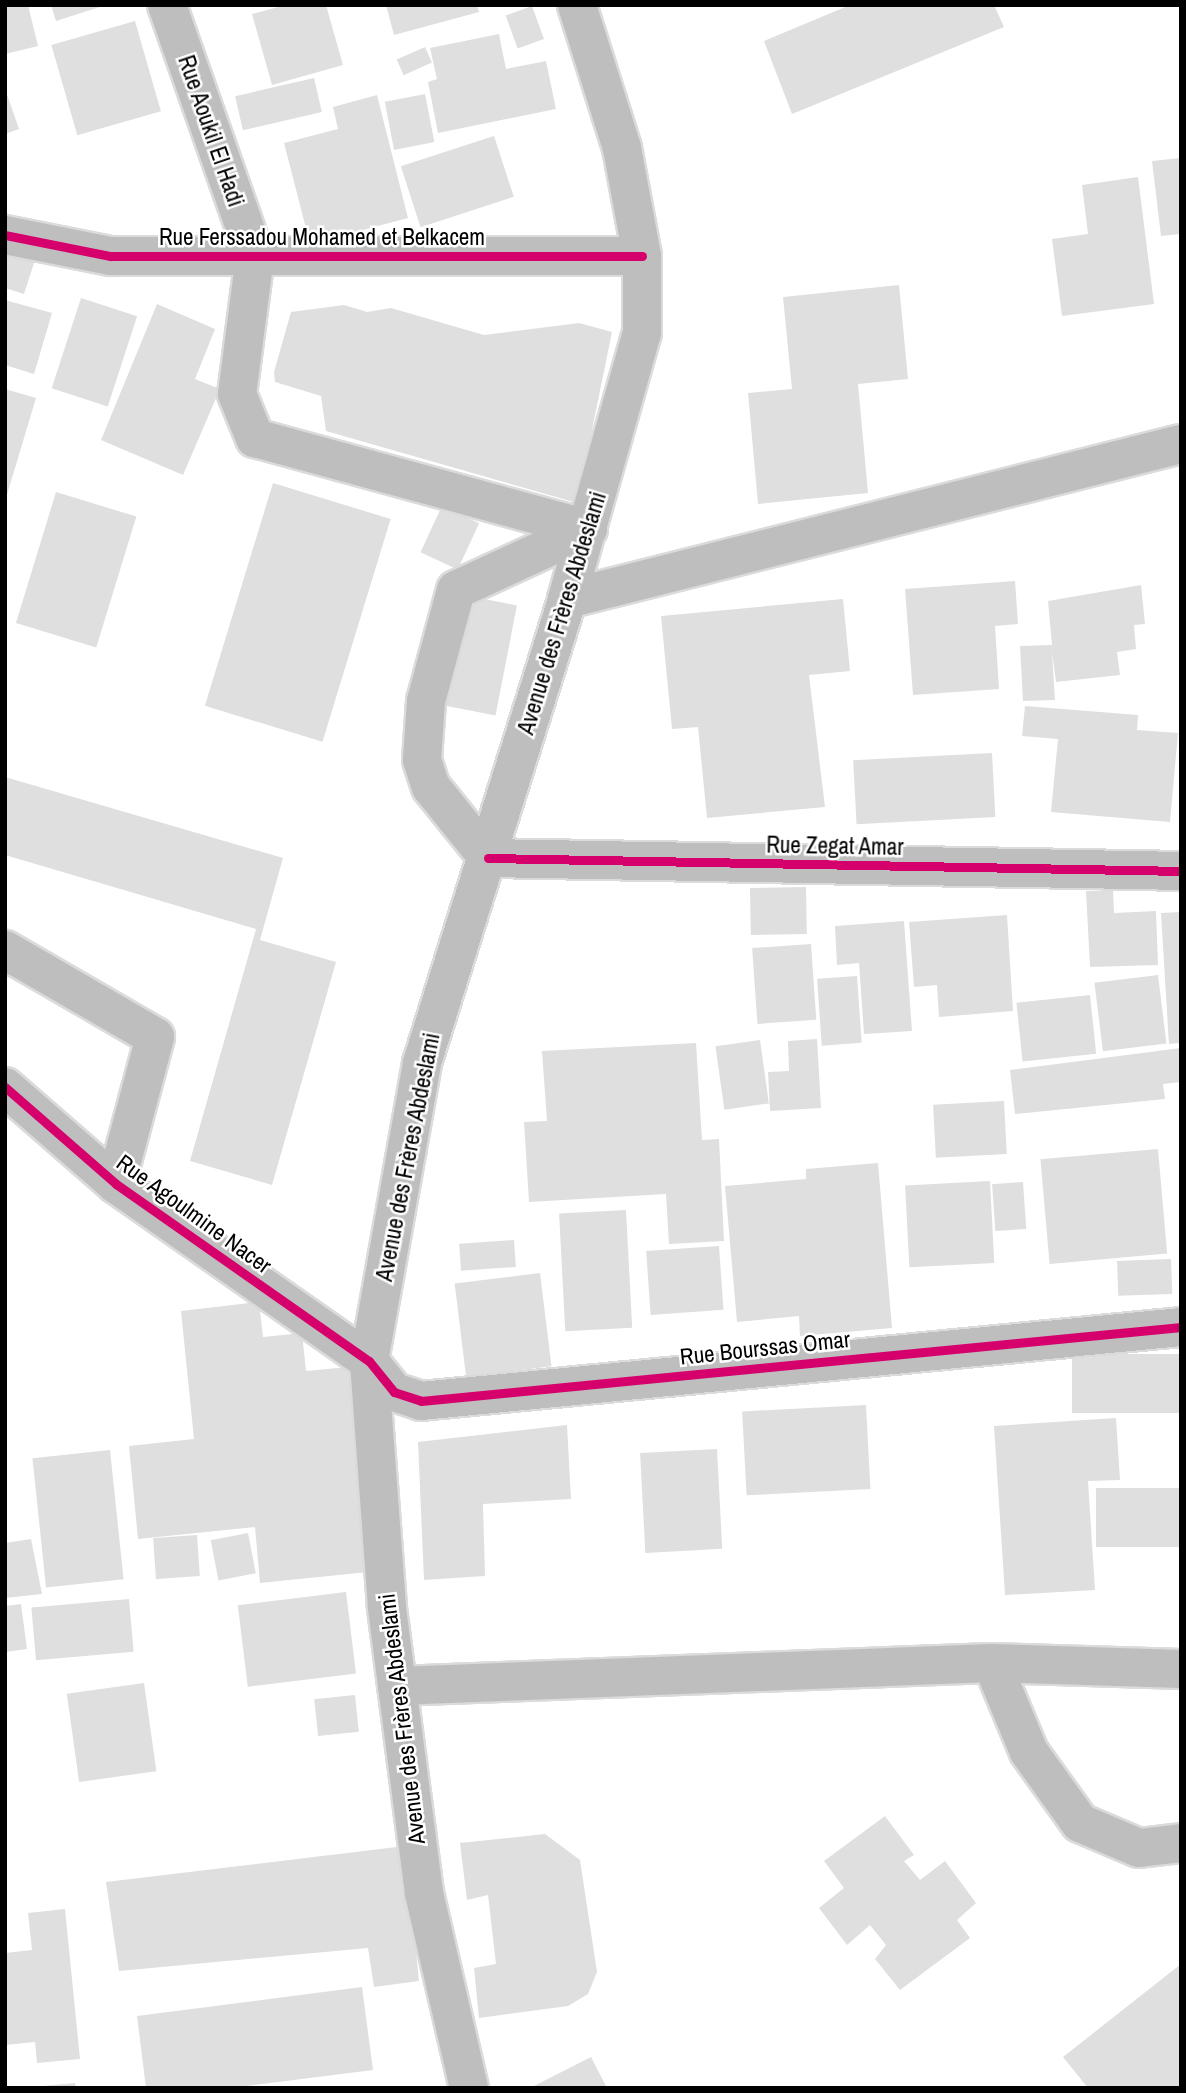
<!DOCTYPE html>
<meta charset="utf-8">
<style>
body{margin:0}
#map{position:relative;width:1186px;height:2093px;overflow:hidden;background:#fff;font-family:"Archivo Narrow",sans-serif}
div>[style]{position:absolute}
.building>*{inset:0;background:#dfdfdf;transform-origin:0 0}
.roads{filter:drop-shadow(2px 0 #dbdbdb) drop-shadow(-2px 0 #dbdbdb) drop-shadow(0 2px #dbdbdb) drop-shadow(0 -2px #dbdbdb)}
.minor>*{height:38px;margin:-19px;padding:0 19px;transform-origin:19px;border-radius:19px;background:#bebebe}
.major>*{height:38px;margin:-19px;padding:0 19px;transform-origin:19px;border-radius:19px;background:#bebebe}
.cycleway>*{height:9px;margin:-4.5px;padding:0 4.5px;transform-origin:4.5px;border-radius:4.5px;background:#d6006c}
span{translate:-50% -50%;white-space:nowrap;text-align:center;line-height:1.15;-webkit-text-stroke:5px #fff;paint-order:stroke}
.street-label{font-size:23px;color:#000}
.frame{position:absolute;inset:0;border:7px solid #000;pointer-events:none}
</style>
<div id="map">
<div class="building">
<i style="clip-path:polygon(5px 5px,28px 5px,38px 46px,5px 54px)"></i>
<i style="clip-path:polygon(51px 5px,102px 5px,103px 6px,56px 21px)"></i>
<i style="clip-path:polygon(286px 5px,326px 5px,343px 65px,272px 85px,252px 14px)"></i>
<i style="clip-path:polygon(386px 5px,477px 5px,479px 12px,394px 35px)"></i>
<i style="clip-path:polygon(850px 5px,994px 5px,1004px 27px,792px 114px,764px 41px)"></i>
<i style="left:532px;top:6px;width:35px;height:28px;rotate:70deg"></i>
<i style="left:135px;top:21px;width:94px;height:87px;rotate:74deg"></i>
<i style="clip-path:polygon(499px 34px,506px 69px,546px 61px,556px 109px,438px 133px,428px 82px,437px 79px,430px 48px)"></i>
<i style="left:425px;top:47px;width:17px;height:31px;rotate:66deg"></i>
<i style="left:314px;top:78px;width:35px;height:81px;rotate:77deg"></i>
<i style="clip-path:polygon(5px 89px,19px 129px,5px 134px)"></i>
<i style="left:425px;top:94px;width:49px;height:41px;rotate:79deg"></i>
<i style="clip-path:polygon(377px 95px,408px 218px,310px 244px,284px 143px,338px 129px,333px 107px)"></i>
<i style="left:494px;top:136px;width:64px;height:98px;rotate:72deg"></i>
<i style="clip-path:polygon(1181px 158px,1181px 234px,1161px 236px,1152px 161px)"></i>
<i style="clip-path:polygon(1138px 177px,1154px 304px,1062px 316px,1052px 239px,1088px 234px,1082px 185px)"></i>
<i style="clip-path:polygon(5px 251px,35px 260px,24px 294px,5px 288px)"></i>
<i style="clip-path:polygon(899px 285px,908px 379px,858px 384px,868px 493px,758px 504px,748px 393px,792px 389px,783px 297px)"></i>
<i style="left:81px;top:298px;width:59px;height:95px;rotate:18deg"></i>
<i style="clip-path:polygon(5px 300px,52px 313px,34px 374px,5px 365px)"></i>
<i style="clip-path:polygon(157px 304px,215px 329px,195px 379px,220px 389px,183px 475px,101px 440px)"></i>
<i style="clip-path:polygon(344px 305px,367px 312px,391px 308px,484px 335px,579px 323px,612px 332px,577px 503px,326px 431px,321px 396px,275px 382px,274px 372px,291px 312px)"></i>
<i style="clip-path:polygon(5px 389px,36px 398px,6px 498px,5px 498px)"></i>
<i style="left:273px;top:483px;width:123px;height:233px;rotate:17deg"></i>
<i style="left:56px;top:492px;width:84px;height:137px;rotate:17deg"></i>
<i style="left:442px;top:506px;width:41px;height:51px;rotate:25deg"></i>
<i style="clip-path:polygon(1015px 581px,1018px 624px,995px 626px,999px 689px,913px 695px,905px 589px)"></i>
<i style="clip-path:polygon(1141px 585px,1145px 624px,1134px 625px,1136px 649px,1117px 652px,1120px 675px,1056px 682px,1052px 652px,1055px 700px,1023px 701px,1020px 646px,1052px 645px,1048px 601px)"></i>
<i style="left:458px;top:594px;width:60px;height:112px;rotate:11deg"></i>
<i style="clip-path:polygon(843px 599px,850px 671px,809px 675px,825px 807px,707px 818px,698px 727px,672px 729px,661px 616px)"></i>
<i style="clip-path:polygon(1025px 706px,1138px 715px,1137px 730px,1178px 733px,1170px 822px,1051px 812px,1058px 739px,1022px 736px)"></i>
<i style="left:992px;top:753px;width:64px;height:139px;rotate:87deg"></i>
<i style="clip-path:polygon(5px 777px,283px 858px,260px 940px,336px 962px,272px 1185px,190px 1161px,256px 929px,5px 855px)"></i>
<i style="left:806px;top:887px;width:47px;height:56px;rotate:89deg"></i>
<i style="clip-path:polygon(1113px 890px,1114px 913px,1156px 911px,1158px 965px,1090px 967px,1086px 891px)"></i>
<i style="clip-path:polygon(1181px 912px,1181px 1043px,1169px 1044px,1161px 913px)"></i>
<i style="clip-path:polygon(1007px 915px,1013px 1011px,939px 1017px,937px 985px,914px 987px,909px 922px)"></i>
<i style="clip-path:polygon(904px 921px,912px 1031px,864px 1034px,859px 963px,837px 965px,835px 926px)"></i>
<i style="left:811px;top:944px;width:76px;height:59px;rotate:86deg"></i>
<i style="left:1158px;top:975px;width:69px;height:64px;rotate:83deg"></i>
<i style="left:857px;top:976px;width:67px;height:40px;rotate:86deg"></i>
<i style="left:1090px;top:995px;width:59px;height:74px;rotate:84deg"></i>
<i style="clip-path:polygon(817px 1039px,821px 1108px,770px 1111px,768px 1072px,789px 1071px,788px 1041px)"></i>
<i style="left:760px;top:1040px;width:64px;height:45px;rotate:82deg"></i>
<i style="clip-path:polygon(696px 1043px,702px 1140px,719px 1139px,724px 1241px,669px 1244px,666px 1194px,529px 1202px,524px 1122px,547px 1121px,542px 1051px)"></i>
<i style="clip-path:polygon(1181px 1048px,1181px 1082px,1163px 1084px,1165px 1099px,1015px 1114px,1010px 1070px)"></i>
<i style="left:1004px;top:1101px;width:53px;height:71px;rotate:87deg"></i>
<i style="left:1158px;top:1149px;width:105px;height:118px;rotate:85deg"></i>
<i style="clip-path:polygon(878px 1163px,892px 1328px,800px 1336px,799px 1316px,737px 1322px,725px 1186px,806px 1179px,806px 1169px)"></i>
<i style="left:990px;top:1181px;width:82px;height:85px;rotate:87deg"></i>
<i style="left:1023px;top:1182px;width:47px;height:31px;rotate:86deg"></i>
<i style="left:626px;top:1210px;width:118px;height:67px;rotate:87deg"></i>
<i style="left:514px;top:1240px;width:27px;height:55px;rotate:86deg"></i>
<i style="left:719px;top:1246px;width:64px;height:73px;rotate:86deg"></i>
<i style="left:1171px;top:1259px;width:35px;height:54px;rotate:88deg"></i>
<i style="left:540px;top:1273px;width:94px;height:86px;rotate:83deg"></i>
<i style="clip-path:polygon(259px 1302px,263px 1337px,302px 1333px,306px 1371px,349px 1367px,368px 1572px,260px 1583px,255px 1527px,138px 1539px,129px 1446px,194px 1439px,181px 1311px)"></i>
<i style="left:1181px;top:1354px;width:59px;height:109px;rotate:90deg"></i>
<i style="left:866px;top:1405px;width:84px;height:124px;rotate:87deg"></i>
<i style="clip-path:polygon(1116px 1418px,1120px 1480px,1088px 1481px,1095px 1590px,1005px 1595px,994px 1426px)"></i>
<i style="clip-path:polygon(567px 1425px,571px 1499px,483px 1504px,485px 1576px,424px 1580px,418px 1442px)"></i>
<i style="left:717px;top:1449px;width:100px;height:77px;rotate:87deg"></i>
<i style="left:110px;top:1450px;width:130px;height:78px;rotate:84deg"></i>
<i style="left:1181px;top:1488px;width:59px;height:85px;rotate:90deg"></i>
<i style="left:248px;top:1533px;width:41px;height:38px;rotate:79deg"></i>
<i style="left:197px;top:1535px;width:41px;height:44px;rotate:86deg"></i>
<i style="clip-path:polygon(31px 1539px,42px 1594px,5px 1598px,5px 1543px)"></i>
<i style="left:346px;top:1592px;width:82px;height:109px;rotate:83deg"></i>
<i style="left:129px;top:1599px;width:53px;height:98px;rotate:85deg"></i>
<i style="clip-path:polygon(21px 1604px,27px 1649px,5px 1652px,5px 1606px)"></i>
<i style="left:144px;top:1683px;width:89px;height:78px;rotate:82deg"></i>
<i style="left:355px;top:1695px;width:37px;height:41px;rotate:84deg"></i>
<i style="clip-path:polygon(885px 1816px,914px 1855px,904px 1861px,920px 1880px,945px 1861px,976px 1903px,957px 1920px,970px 1938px,900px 1990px,875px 1959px,886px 1945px,870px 1925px,847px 1945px,819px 1908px,844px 1888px,824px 1861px)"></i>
<i style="clip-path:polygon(545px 1834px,580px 1860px,597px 1972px,588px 1994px,568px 2006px,479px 2018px,474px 1968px,496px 1964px,488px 1895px,467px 1900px,460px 1843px)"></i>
<i style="clip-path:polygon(405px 1846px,419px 1981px,374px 1987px,368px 1948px,119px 1971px,106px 1882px)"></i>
<i style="clip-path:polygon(65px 1909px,80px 2059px,37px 2063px,35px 2042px,5px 2045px,5px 1953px,32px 1950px,28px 1913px)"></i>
<i style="clip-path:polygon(1181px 1964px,1181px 2088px,1088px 2088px,1063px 2057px)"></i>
<i style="clip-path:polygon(362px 1987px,373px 2070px,231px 2088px,146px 2088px,137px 2016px)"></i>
<i style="clip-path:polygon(591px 2057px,607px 2088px,530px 2088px)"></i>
<i style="clip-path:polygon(75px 2083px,76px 2088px,43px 2088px,43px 2086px)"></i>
</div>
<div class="roads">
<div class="minor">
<i style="left:167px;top:5px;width:266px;rotate:70.7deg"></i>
<i style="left:255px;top:256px;width:139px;rotate:97.4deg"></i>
<i style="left:237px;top:394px;width:48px;rotate:67.8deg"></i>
<i style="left:255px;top:438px;width:345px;rotate:15.3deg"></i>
<i style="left:5px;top:235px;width:107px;rotate:11.3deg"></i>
<i style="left:110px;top:256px;width:532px"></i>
<i style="left:588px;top:529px;width:145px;rotate:155.2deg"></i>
<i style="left:456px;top:590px;width:115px;rotate:105.1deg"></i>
<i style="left:426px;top:701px;width:59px;rotate:93.9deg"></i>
<i style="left:422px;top:760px;width:28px;rotate:72deg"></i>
<i style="left:431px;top:787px;width:91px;rotate:51.2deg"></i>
<i style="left:488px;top:858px;width:693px;rotate:1.07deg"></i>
<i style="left:567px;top:599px;width:633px;rotate:-14.17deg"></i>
<i style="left:5px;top:950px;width:173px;rotate:30.1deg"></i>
<i style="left:155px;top:1037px;width:152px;rotate:104.9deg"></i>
<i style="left:5px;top:1087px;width:147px;rotate:41.1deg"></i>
<i style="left:116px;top:1184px;width:309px;rotate:35deg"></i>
<i style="left:369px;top:1361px;width:40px;rotate:51deg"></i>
<i style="left:394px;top:1392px;width:28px;rotate:18deg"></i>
<i style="left:421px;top:1401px;width:764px;rotate:-5.56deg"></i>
<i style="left:992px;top:1663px;width:96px;rotate:67.4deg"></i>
<i style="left:1029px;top:1752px;width:87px;rotate:54.3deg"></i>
<i style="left:1080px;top:1823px;width:64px;rotate:23deg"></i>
<i style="left:1139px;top:1848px;width:42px;rotate:-6.8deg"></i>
<i style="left:397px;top:1686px;width:595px;rotate:-2.21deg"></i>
<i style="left:992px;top:1663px;width:189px;rotate:1.8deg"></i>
</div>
<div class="major">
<i style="left:469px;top:2088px;width:200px;rotate:-103deg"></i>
<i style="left:424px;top:1893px;width:288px;rotate:-97.4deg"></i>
<i style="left:387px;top:1607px;width:247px;rotate:-94.2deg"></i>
<i style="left:369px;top:1361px;width:303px;rotate:-79.9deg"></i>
<i style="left:422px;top:1063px;width:486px;rotate:-72.6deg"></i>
<i style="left:567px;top:599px;width:276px;rotate:-74.3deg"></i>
<i style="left:642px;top:333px;width:77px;rotate:-90deg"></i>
<i style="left:642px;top:256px;width:110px;rotate:-100.5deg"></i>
<i style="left:622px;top:148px;width:150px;rotate:-107.5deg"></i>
</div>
</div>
<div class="cycleway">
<i style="left:5px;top:235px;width:107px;rotate:11.3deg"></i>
<i style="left:110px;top:256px;width:532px"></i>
<i style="left:488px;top:858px;width:693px;rotate:1.07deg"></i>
<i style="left:5px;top:1087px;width:147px;rotate:41.1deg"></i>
<i style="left:116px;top:1184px;width:309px;rotate:35deg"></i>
<i style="left:369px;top:1361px;width:40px;rotate:51deg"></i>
<i style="left:394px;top:1392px;width:28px;rotate:18deg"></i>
<i style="left:421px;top:1401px;width:764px;rotate:-5.56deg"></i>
</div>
<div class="street-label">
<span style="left:211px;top:131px;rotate:71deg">Rue Aoukil El Hadi</span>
<span style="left:322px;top:237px">Rue Ferssadou Mohamed et Belkacem</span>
<span style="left:562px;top:613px;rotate:-73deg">Avenue des Frères Abdeslami</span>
<span style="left:835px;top:846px;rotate:1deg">Rue Zegat Amar</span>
<span style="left:408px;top:1157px;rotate:-79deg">Avenue des Frères Abdeslami</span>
<span style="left:194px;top:1214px;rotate:36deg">Rue Agoulmine Nacer</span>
<span style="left:765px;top:1348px;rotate:-6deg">Rue Bourssas Omar</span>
<span style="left:402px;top:1719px;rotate:-97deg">Avenue des Frères Abdeslami</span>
</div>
<div class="frame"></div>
</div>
